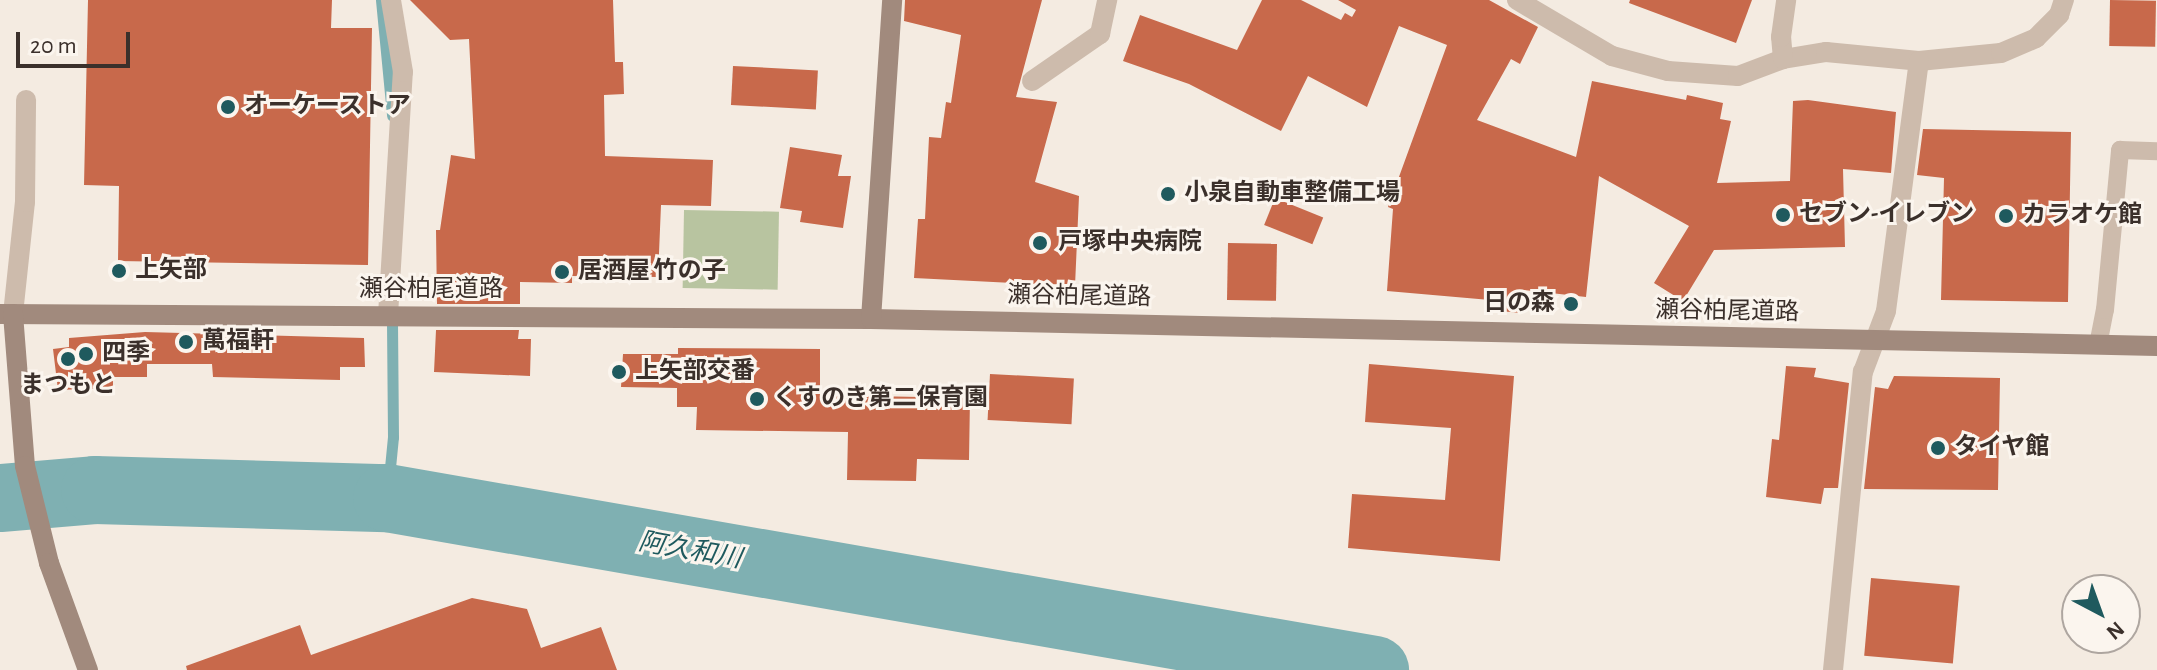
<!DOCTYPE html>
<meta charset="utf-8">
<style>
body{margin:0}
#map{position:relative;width:2157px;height:670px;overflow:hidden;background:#f4ebe1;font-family:"Alegreya Sans","Noto Sans JP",sans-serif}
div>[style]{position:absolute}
.green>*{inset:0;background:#b8c4a0;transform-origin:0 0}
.stream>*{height:11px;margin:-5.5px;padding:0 5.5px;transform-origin:5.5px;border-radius:5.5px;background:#7fb0b2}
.river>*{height:68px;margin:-34px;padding:0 34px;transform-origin:34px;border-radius:34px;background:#7fb0b2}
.building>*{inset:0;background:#c8694b;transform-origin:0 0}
.lane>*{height:18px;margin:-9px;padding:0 9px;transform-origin:9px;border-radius:9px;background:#cdbbac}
.street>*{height:20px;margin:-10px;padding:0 10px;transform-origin:10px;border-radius:10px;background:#cdbbac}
.secondary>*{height:20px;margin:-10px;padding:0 10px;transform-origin:10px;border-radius:10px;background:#a18a7d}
.dots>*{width:22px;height:22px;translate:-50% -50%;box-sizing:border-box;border:4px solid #fbf5ee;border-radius:50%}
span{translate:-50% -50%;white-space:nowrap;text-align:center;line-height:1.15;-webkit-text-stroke:6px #fbf5ee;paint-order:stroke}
.poi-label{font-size:24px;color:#3b302b;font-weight:700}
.left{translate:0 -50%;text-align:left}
.right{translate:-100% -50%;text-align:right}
.street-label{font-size:24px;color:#3b302b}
.water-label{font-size:26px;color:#1f5a5e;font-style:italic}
.north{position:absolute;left:2061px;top:574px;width:80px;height:80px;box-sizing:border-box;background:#fbf5ee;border:2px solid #aea6a0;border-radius:50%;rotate:139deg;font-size:22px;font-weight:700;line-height:32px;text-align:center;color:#3b302b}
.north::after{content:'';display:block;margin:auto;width:28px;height:36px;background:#1f5a5e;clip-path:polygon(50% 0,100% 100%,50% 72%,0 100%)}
.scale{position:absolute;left:16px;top:32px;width:114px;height:36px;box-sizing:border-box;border:4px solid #3b302b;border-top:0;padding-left:10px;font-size:24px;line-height:28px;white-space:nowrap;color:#3b302b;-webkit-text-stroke:6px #fbf5ee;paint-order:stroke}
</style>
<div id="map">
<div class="green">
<i style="left:684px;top:210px;width:95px;height:78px;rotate:1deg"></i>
</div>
<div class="stream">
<i style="left:381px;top:0;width:116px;rotate:84.5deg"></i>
<i style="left:387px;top:498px;width:61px;rotate:-84.4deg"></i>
<i style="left:393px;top:437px;width:125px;rotate:-90.5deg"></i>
</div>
<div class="river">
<i style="left:0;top:498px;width:95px;rotate:-4.8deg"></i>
<i style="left:95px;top:490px;width:292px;rotate:1.6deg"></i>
<i style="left:387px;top:498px;width:1003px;rotate:9.88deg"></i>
</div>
<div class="building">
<i style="clip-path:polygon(88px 0,332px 0,331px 28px,372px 28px,368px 265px,118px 261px,119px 186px,84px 185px)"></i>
<i style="clip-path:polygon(410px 0,613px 0,615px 62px,623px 62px,624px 94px,604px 95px,605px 156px,713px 160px,711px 206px,661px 205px,658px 277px,572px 276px,572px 283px,520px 282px,520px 304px,437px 304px,436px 230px,440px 230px,451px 155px,475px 159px,469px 39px,450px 40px)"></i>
<i style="clip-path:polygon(905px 0,1042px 0,1016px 97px,1057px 102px,1035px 182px,1079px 196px,1075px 286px,914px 278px,918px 219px,925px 219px,929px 137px,941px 138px,946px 102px,951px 103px,961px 35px,904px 21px)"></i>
<i style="clip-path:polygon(1262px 0,1301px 0,1341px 20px,1345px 13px,1352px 17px,1356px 10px,1338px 0,1489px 0,1538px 27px,1520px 64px,1511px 59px,1477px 120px,1576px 157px,1592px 81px,1686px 100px,1687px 95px,1723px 103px,1720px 119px,1731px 121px,1717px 183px,1790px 181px,1793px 101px,1808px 100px,1896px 112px,1891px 173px,1843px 169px,1845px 247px,1714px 250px,1683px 301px,1654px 283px,1689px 226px,1599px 176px,1586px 297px,1523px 290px,1521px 313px,1489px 310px,1490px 300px,1387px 291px,1393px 209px,1388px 207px,1447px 45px,1399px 26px,1367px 107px,1308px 76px,1281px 131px,1189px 84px,1123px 61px,1140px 15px,1237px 50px)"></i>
<i style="clip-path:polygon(1630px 0,1752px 0,1736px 43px,1629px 3px)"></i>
<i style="left:2110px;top:0;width:46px;height:46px;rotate:1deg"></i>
<i style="left:733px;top:66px;width:85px;height:39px;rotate:3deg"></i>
<i style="clip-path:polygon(1923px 129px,2071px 132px,2068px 302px,1941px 300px,1944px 178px,1917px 175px)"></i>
<i style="clip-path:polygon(790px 147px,842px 155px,838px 176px,851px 176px,843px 228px,800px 222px,802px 211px,780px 208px)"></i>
<i style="left:1275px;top:198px;width:52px;height:29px;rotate:22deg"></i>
<i style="left:1228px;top:243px;width:49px;height:57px;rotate:1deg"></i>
<i style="clip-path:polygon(436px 330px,519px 330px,518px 339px,531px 339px,530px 376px,434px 372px)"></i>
<i style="clip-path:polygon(145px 332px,364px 338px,365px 367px,340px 367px,340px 380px,213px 377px,212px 364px,147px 364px,147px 377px,113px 377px,113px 388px,58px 390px,53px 349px,69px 347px,69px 338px)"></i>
<i style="clip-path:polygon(678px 348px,820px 349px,820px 395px,970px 398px,969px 460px,917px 459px,916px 481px,847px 480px,848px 432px,696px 430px,697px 407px,677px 407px,677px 388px,621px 387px,623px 354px,678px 354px)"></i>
<i style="clip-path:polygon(1369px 364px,1514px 376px,1500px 561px,1348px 548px,1352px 494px,1445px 500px,1451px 428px,1365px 422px)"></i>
<i style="clip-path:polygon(1786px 366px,1816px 368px,1814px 377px,1849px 383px,1838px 488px,1824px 488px,1821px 504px,1766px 497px,1772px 439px,1779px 440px)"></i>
<i style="left:990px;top:374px;width:84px;height:46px;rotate:3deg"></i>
<i style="clip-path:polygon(1894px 376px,2000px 378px,1998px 490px,1864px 489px,1875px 387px,1888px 389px)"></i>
<i style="left:1871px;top:578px;width:89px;height:78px;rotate:5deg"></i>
<i style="clip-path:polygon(472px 598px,527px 609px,541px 648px,601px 627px,617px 670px,187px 670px,186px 666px,300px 625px,311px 655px)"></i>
</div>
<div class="lane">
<i style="left:2098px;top:345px;width:36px;rotate:-79deg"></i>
<i style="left:2105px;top:310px;width:161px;rotate:-84.6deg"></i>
<i style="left:2120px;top:150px;width:37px;rotate:2deg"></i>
</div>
<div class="street">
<i style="left:1517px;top:0;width:110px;rotate:30.5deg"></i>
<i style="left:1612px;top:56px;width:58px;rotate:15deg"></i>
<i style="left:1668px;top:71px;width:70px;rotate:4.1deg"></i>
<i style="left:1738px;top:76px;width:48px;rotate:-20.7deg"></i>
<i style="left:1783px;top:59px;width:44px;rotate:-9.2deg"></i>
<i style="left:1826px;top:52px;width:93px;rotate:5.5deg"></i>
<i style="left:1919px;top:61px;width:82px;rotate:-5.6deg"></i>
<i style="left:2001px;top:53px;width:38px;rotate:-23deg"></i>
<i style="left:2036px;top:38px;width:33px;rotate:-45deg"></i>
<i style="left:2059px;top:15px;width:16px;rotate:-72deg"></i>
<i style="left:1783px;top:59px;width:22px;rotate:-95deg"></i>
<i style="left:1781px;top:37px;width:37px;rotate:-82deg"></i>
<i style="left:1032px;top:81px;width:83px;rotate:-34.7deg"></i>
<i style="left:1100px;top:34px;width:35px;rotate:-78deg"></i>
<i style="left:13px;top:314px;width:113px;rotate:-83.9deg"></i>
<i style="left:25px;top:202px;width:102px;rotate:-89.4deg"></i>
<i style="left:388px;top:315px;width:243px;rotate:-86.5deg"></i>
<i style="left:403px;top:72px;width:73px;rotate:-99.5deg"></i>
<i style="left:1833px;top:670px;width:300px;rotate:-84.3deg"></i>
<i style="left:1863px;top:372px;width:65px;rotate:-69.3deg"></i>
<i style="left:1886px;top:311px;width:252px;rotate:-82.5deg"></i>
</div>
<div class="secondary">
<i style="left:0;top:314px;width:871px;rotate:0.33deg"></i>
<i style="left:871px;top:319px;width:1286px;rotate:1.2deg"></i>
<i style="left:13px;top:314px;width:152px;rotate:85.5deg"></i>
<i style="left:25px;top:466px;width:100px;rotate:76.1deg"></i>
<i style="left:49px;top:563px;width:114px;rotate:70deg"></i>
<i style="left:871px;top:319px;width:320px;rotate:-86.2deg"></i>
</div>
<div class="dots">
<i style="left:228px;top:107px;background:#1f5a5e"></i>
<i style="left:1168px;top:194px;background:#1f5a5e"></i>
<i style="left:1783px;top:215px;background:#1f5a5e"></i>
<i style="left:2006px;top:216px;background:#1f5a5e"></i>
<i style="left:1040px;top:243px;background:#1f5a5e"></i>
<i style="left:119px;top:271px;background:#1f5a5e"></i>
<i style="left:562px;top:272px;background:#1f5a5e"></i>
<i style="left:1571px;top:304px;background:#1f5a5e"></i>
<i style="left:186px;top:342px;background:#1f5a5e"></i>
<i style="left:86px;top:354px;background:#1f5a5e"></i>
<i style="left:68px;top:359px;background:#1f5a5e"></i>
<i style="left:619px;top:372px;background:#1f5a5e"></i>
<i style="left:757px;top:399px;background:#1f5a5e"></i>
<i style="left:1938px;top:448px;background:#1f5a5e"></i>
</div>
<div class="poi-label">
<span class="left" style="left:244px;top:107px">オーケーストア</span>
<span class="left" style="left:1184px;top:194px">小泉自動車整備工場</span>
<span class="left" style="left:1799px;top:215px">セブン-イレブン</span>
<span class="left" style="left:2022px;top:216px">カラオケ館</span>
<span class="left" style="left:1058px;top:243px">戸塚中央病院</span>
<span class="left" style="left:135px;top:271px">上矢部</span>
<span class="left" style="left:578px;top:272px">居酒屋 竹の子</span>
<span class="right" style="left:1555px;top:304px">日の森</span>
<span class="left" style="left:202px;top:342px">萬福軒</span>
<span class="left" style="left:102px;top:354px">四季</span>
<span class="left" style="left:635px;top:372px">上矢部交番</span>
<span style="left:68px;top:386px">まつもと</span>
<span class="left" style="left:773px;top:399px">くすのき第二保育園</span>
<span class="left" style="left:1954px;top:448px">タイヤ館</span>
</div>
<div class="street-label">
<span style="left:431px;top:290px">瀬谷柏尾道路</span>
<span style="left:1079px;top:297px;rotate:1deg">瀬谷柏尾道路</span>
<span style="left:1727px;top:312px;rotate:1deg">瀬谷柏尾道路</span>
</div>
<div class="water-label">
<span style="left:690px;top:551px;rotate:10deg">阿久和川</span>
</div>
<div class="north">N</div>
<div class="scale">20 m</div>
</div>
